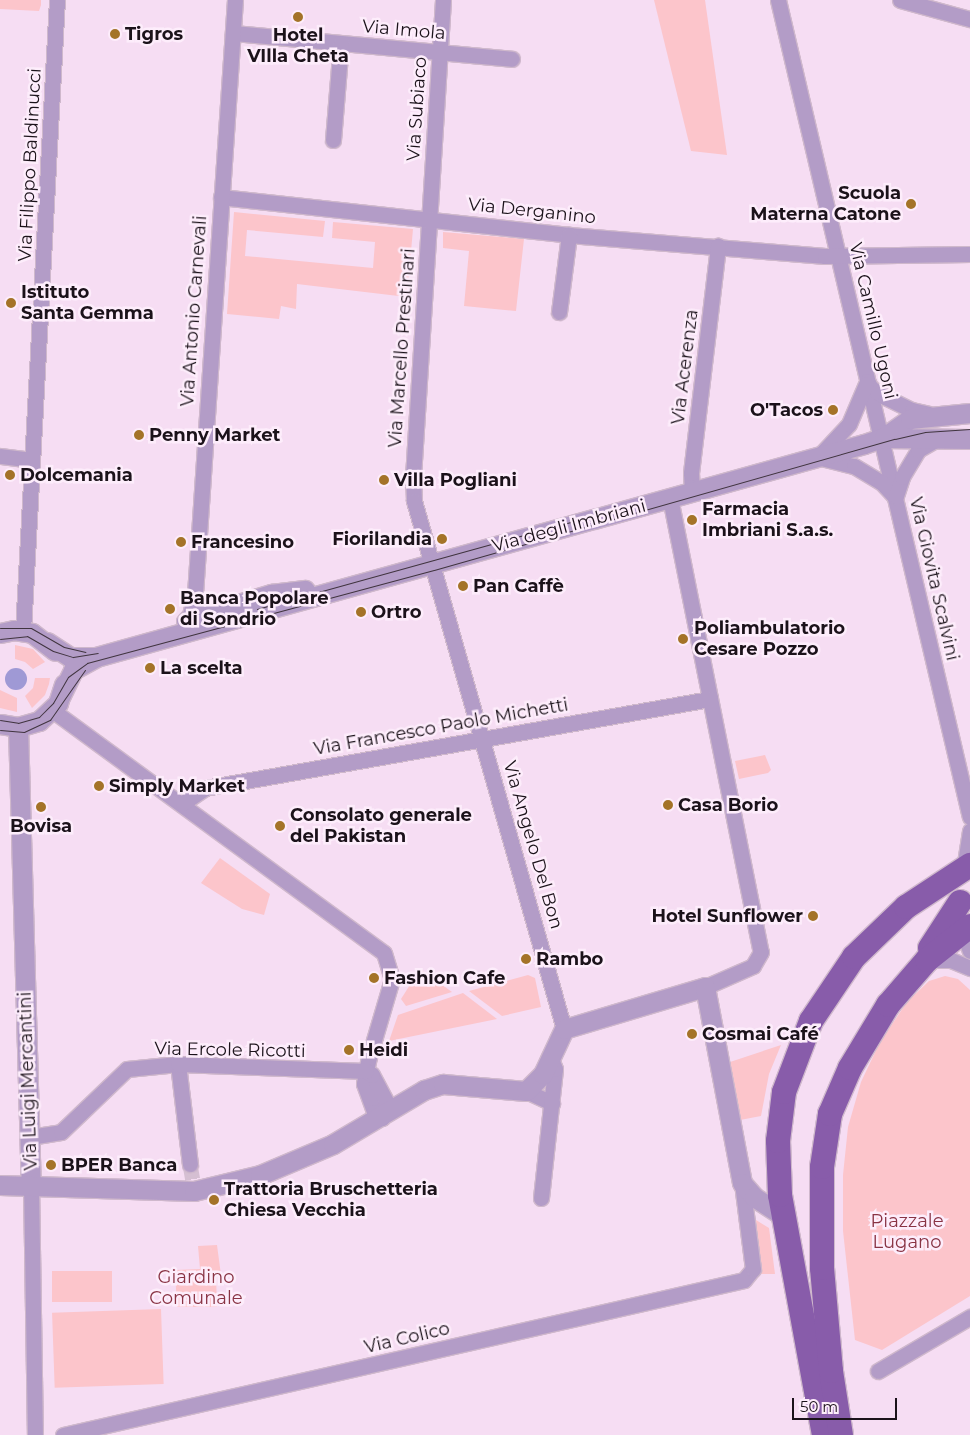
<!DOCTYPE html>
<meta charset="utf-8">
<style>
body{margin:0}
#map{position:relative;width:970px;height:1435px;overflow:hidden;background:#f6ddf3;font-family:Montserrat,sans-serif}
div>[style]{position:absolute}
.green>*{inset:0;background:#fcc5cb;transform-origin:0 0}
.water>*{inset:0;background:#9f99d5}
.round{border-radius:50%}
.minor-tunnel>*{height:15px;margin-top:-7.5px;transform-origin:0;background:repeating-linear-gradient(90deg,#d5bfd2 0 15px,transparent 0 23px)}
.roads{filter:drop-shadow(1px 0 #cfb8cc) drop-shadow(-1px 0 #cfb8cc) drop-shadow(0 1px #cfb8cc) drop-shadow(0 -1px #cfb8cc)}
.minor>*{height:15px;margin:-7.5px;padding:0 7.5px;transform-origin:7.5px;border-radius:7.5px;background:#b39cc7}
.tertiary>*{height:19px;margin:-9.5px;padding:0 9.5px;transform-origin:9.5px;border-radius:9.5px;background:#b39cc7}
.primary>*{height:24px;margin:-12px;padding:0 12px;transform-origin:12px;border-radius:12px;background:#885caa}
.tram>*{height:1px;margin:-0.5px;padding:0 0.5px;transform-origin:0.5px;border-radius:0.5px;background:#40343f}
.dots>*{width:14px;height:14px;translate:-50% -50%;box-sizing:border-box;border:2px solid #fdedfb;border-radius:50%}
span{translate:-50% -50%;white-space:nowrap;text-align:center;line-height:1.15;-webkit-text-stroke:5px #fdedfb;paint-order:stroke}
.street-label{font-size:18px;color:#1b121a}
.poi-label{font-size:18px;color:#1b121a;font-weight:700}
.left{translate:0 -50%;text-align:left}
.right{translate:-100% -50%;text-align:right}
.park-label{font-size:18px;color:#893344}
.scale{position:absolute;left:792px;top:1398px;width:105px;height:22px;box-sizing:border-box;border:2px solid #1b121a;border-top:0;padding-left:6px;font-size:15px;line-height:18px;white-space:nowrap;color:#1b121a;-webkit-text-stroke:4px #fdedfb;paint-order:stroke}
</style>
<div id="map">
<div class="green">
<i style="clip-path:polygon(0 0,41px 0,41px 5px,39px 11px,0 9px)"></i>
<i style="clip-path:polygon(654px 0,705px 0,727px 155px,691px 151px)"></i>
<i style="clip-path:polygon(234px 212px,325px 221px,323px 237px,247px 230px,245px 256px,373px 268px,375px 242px,332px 238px,333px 222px,413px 229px,407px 297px,297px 284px,296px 309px,281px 306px,279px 319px,227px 314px)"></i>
<i style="clip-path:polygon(443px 232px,524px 239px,516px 311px,464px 306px,469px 251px,443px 248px)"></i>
<i style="clip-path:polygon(15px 645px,33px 649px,45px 662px,33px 669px,25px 662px,15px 659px)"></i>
<i style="clip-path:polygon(35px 678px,50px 678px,49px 684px,45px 695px,32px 708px,25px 696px,33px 688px)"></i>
<i style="clip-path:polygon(0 690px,17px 698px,17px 712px,0 708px)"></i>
<i style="clip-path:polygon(765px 755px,771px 770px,768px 773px,739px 779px,735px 761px)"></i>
<i style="clip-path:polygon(220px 858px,270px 894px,264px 915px,242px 909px,201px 883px)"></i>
<i style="clip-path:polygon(420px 969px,452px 992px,406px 1006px,401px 999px)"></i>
<i style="clip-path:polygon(528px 975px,535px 978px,541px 1007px,502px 1016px,469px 991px)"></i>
<i style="clip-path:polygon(945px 976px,958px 979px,970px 990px,970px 1296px,882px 1350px,855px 1340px,843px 1231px,843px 1175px,848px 1127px,861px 1082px,880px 1042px,907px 1002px,929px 981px)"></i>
<i style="clip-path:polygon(463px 993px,497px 1019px,389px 1041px,398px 1015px)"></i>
<i style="clip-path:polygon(781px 1045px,769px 1074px,761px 1116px,740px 1120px,730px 1062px)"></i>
<i style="clip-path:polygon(756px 1220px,769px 1228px,775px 1274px,759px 1274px)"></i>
<i style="clip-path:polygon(217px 1245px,221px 1275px,216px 1275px,217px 1307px,177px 1307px,175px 1270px,200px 1269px,198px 1246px)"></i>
<i style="left:112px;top:1271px;width:31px;height:60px;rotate:90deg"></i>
<i style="left:161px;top:1309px;width:75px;height:109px;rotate:88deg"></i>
</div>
<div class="water">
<i class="round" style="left:5px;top:668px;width:22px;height:22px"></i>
</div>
<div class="minor-tunnel">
<i style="left:190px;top:1164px;width:17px;rotate:80deg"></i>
</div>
<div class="roads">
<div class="minor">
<i style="left:443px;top:0;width:473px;rotate:93.6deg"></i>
<i style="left:413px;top:472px;width:29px;rotate:88deg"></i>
<i style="left:414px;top:501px;width:549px;rotate:74.14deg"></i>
<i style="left:778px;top:0;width:839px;rotate:76.78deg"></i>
<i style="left:900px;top:0;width:73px;rotate:15.2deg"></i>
<i style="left:233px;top:33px;width:280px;rotate:5.3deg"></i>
<i style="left:333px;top:140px;width:97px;rotate:-85.3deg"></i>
<i style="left:221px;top:197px;width:350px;rotate:6.2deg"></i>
<i style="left:569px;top:235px;width:257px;rotate:4.7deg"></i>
<i style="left:825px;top:256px;width:145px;rotate:-0.8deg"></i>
<i style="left:559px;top:312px;width:78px;rotate:-82.6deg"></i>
<i style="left:867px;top:381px;width:8px;rotate:60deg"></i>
<i style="left:871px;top:388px;width:17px;rotate:33deg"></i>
<i style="left:885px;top:397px;width:30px;rotate:26deg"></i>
<i style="left:912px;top:410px;width:17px;rotate:13deg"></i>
<i style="left:820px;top:455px;width:42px;rotate:-46.9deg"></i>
<i style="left:849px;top:424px;width:43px;rotate:-67deg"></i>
<i style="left:0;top:456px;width:31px;rotate:7deg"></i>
<i style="left:821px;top:458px;width:34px;rotate:14deg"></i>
<i style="left:854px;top:466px;width:31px;rotate:31deg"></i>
<i style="left:881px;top:482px;width:21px;rotate:47deg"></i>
<i style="left:692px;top:492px;width:19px;rotate:-93deg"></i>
<i style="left:691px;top:473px;width:229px;rotate:-83.2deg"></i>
<i style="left:896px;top:496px;width:20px;rotate:-72deg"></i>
<i style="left:902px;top:477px;width:31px;rotate:-59deg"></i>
<i style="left:918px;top:450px;width:20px;rotate:-30deg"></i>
<i style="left:670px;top:498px;width:463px;rotate:78.7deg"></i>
<i style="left:761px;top:952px;width:16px;rotate:120deg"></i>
<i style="left:753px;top:966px;width:52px;rotate:156.4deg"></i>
<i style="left:184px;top:621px;width:8px;rotate:-45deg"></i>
<i style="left:190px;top:615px;width:22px;rotate:-77deg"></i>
<i style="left:195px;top:594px;width:595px;rotate:-86.15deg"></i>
<i style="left:23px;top:631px;width:632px;rotate:-86.92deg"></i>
<i style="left:52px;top:710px;width:411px;rotate:36.2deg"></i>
<i style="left:384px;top:953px;width:27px;rotate:73deg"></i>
<i style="left:392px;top:979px;width:81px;rotate:106.4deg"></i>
<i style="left:369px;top:1057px;width:14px;rotate:102deg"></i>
<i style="left:366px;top:1071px;width:13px;rotate:99deg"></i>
<i style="left:364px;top:1084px;width:30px;rotate:70deg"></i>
<i style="left:374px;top:1112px;width:10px;rotate:37deg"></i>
<i style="left:382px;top:1118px;width:17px;rotate:-77deg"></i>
<i style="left:386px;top:1101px;width:30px;rotate:-118deg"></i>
<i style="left:372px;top:1075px;width:7px;rotate:-146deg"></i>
<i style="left:183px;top:803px;width:27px;rotate:-34deg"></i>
<i style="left:205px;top:788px;width:513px;rotate:-10deg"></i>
<i style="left:964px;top:869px;width:39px;rotate:-81deg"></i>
<i style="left:963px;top:931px;width:21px;rotate:71deg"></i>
<i style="left:927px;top:960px;width:24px"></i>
<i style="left:951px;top:960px;width:21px;rotate:23deg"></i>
<i style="left:178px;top:1064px;width:101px;rotate:83.2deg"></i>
<i style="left:526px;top:1091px;width:29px;rotate:25deg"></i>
<i style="left:30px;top:1137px;width:31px;rotate:-9deg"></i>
<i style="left:61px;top:1132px;width:91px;rotate:-43.7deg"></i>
<i style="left:127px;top:1069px;width:51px;rotate:-5.6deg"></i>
<i style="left:178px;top:1064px;width:188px;rotate:2.1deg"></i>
<i style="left:31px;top:1184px;width:251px;rotate:89.1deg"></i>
<i style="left:541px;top:1198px;width:130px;rotate:-83.8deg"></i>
<i style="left:555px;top:1069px;width:12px;rotate:-110deg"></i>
<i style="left:878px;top:1371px;width:107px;rotate:-30.4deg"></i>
<i style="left:63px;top:1435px;width:698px;rotate:-12.82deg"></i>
<i style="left:744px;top:1280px;width:14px;rotate:-51deg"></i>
<i style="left:753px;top:1269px;width:87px;rotate:-97.3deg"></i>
</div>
<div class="tertiary">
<i style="left:881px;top:438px;width:89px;rotate:0.6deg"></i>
<i style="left:192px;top:618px;width:83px;rotate:-16.9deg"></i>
<i style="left:271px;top:594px;width:34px;rotate:-7deg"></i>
<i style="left:0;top:633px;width:14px;rotate:-12deg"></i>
<i style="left:14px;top:630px;width:18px;rotate:9deg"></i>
<i style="left:32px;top:633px;width:29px;rotate:38deg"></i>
<i style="left:47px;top:642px;width:27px;rotate:33deg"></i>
<i style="left:70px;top:657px;width:23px"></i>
<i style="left:61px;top:695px;width:28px;rotate:-64deg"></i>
<i style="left:73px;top:670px;width:26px;rotate:-29deg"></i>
<i style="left:96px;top:657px;width:797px;rotate:-15.5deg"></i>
<i style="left:864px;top:444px;width:21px;rotate:-19deg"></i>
<i style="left:884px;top:437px;width:32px;rotate:-35deg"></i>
<i style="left:910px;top:419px;width:60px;rotate:-5.7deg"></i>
<i style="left:0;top:724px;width:18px;rotate:9deg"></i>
<i style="left:18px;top:727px;width:22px;rotate:-16deg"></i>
<i style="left:39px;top:721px;width:26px;rotate:-43deg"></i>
<i style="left:58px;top:703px;width:20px;rotate:-72deg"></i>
<i style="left:18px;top:727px;width:457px;rotate:88.4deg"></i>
<i style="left:0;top:1185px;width:194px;rotate:1.8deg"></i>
<i style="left:194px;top:1191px;width:68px;rotate:-13.6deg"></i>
<i style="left:260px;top:1175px;width:79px;rotate:-23deg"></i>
<i style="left:333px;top:1144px;width:106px;rotate:-30.7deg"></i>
<i style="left:424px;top:1090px;width:20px;rotate:-18deg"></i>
<i style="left:443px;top:1084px;width:83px;rotate:4.8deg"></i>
<i style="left:526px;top:1091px;width:24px;rotate:-45deg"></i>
<i style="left:543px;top:1074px;width:50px;rotate:-65deg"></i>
<i style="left:564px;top:1029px;width:147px;rotate:-16.6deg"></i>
<i style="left:705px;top:987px;width:199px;rotate:79.3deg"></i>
<i style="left:742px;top:1183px;width:18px;rotate:49deg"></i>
<i style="left:754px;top:1197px;width:33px;rotate:33deg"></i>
</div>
<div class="primary">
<i style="left:930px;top:948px;width:55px;rotate:-56.9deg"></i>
<i style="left:824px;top:1435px;width:244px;rotate:-100.4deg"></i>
<i style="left:780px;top:1195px;width:54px;rotate:-92.1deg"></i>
<i style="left:778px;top:1141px;width:49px;rotate:-83deg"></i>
<i style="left:784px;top:1092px;width:76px;rotate:-69.2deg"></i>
<i style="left:811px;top:1021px;width:77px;rotate:-56.1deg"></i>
<i style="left:854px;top:957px;width:72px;rotate:-43.9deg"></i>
<i style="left:906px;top:907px;width:77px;rotate:-33.3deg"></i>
<i style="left:841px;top:1435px;width:65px;rotate:-98.9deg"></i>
<i style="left:831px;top:1371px;width:103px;rotate:-95deg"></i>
<i style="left:822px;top:1268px;width:101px;rotate:-90deg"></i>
<i style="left:822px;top:1167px;width:54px;rotate:-81.4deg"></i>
<i style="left:830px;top:1114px;width:50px;rotate:-66.5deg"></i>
<i style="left:850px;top:1068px;width:74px;rotate:-58.9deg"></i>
<i style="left:888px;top:1005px;width:60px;rotate:-49.1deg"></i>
<i style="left:927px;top:960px;width:55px;rotate:-38.3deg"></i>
</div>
</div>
<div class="tram">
<i style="left:257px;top:609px;width:333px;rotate:-15.5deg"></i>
<i style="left:0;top:628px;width:31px"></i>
<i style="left:31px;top:628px;width:38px;rotate:30deg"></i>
<i style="left:64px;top:647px;width:22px;rotate:13deg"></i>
<i style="left:0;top:639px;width:27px;rotate:-6deg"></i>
<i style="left:27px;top:636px;width:30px;rotate:30deg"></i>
<i style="left:53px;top:651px;width:21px;rotate:17deg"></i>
<i style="left:73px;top:657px;width:25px;rotate:-9deg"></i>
<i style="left:0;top:720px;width:18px;rotate:9deg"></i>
<i style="left:18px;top:723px;width:22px;rotate:-16deg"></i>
<i style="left:39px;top:717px;width:20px;rotate:-45deg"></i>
<i style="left:53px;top:703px;width:30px;rotate:-60deg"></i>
<i style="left:68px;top:677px;width:24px;rotate:-36deg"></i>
<i style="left:87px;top:663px;width:359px;rotate:-15deg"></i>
<i style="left:434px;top:570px;width:479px;rotate:-15.9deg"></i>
<i style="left:895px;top:439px;width:31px;rotate:-13deg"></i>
<i style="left:925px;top:432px;width:45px;rotate:-3.8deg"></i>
<i style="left:0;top:730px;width:24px;rotate:5deg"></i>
<i style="left:24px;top:732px;width:29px;rotate:-25deg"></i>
<i style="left:50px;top:720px;width:61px;rotate:-55deg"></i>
</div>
<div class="dots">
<i style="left:298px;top:17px;background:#a47328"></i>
<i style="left:115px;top:34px;background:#a47328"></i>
<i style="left:911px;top:204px;background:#a47328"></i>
<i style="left:11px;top:303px;background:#a47328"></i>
<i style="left:833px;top:410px;background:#a47328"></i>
<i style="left:139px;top:435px;background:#a47328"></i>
<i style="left:10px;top:475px;background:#a47328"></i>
<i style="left:384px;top:480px;background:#a47328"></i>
<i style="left:692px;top:520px;background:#a47328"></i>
<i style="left:442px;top:539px;background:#a47328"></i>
<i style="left:181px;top:542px;background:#a47328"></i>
<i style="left:463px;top:586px;background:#a47328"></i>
<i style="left:170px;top:609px;background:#a47328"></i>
<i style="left:361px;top:612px;background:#a47328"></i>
<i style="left:683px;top:639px;background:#a47328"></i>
<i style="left:150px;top:668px;background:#a47328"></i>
<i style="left:99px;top:786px;background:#a47328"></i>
<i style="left:668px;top:805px;background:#a47328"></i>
<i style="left:41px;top:807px;background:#a47328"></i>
<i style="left:280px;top:826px;background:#a47328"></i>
<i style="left:813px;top:916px;background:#a47328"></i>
<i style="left:526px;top:959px;background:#a47328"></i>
<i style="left:374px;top:978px;background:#a47328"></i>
<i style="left:692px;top:1034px;background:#a47328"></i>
<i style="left:349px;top:1050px;background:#a47328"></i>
<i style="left:51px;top:1165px;background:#a47328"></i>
<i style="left:214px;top:1200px;background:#a47328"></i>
</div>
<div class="street-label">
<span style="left:404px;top:30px;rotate:5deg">Via Imola</span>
<span style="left:417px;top:109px;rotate:-86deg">Via Subiaco</span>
<span style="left:30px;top:165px;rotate:-87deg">Via Filippo Baldinucci</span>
<span style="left:532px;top:211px;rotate:6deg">Via Derganino</span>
<span style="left:194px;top:311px;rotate:-86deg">Via Antonio Carnevali</span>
<span style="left:873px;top:321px;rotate:77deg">Via Camillo Ugoni</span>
<span style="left:402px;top:348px;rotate:-86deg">Via Marcello Prestinari</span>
<span style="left:685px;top:367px;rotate:-83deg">Via Acerenza</span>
<span style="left:569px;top:526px;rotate:-15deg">Via degli Imbriani</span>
<span style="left:934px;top:579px;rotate:77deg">Via Giovita Scalvini</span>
<span style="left:441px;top:727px;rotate:-10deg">Via Francesco Paolo Michetti</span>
<span style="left:533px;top:845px;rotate:74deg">Via Angelo Del Bon</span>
<span style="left:230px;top:1050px;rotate:1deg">Via Ercole Ricotti</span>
<span style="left:28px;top:1081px;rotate:-92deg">Via Luigi Mercantini</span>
<span style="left:407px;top:1338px;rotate:-13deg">Via Colico</span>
</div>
<div class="poi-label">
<span class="left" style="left:125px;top:34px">Tigros</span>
<span style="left:298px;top:46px">Hotel<br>VIlla Cheta</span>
<span class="right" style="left:901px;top:204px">Scuola<br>Materna Catone</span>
<span class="left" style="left:21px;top:303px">Istituto<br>Santa Gemma</span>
<span class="right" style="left:823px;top:410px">O'Tacos</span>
<span class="left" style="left:149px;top:435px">Penny Market</span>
<span class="left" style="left:20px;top:475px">Dolcemania</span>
<span class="left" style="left:394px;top:480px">Villa Pogliani</span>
<span class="left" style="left:702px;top:520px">Farmacia<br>Imbriani S.a.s.</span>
<span class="right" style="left:432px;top:539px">Fiorilandia</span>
<span class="left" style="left:191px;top:542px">Francesino</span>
<span class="left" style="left:473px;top:586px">Pan Caffè</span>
<span class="left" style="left:180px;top:609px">Banca Popolare<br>di Sondrio</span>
<span class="left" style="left:371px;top:612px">Ortro</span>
<span class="left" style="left:694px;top:639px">Poliambulatorio<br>Cesare Pozzo</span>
<span class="left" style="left:160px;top:668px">La scelta</span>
<span class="left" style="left:109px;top:786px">Simply Market</span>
<span class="left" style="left:678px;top:805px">Casa Borio</span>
<span class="left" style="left:290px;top:826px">Consolato generale<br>del Pakistan</span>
<span style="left:41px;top:826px">Bovisa</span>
<span class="right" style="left:803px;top:916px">Hotel Sunflower</span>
<span class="left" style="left:536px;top:959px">Rambo</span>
<span class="left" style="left:384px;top:978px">Fashion Cafe</span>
<span class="left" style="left:702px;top:1034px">Cosmai Café</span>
<span class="left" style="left:359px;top:1050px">Heidi</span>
<span class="left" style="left:61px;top:1165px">BPER Banca</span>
<span class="left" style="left:224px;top:1200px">Trattoria Bruschetteria<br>Chiesa Vecchia</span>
</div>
<div class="park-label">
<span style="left:907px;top:1232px">Piazzale<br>Lugano</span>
<span style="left:196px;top:1288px">Giardino<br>Comunale</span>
</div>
<div class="scale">50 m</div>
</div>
